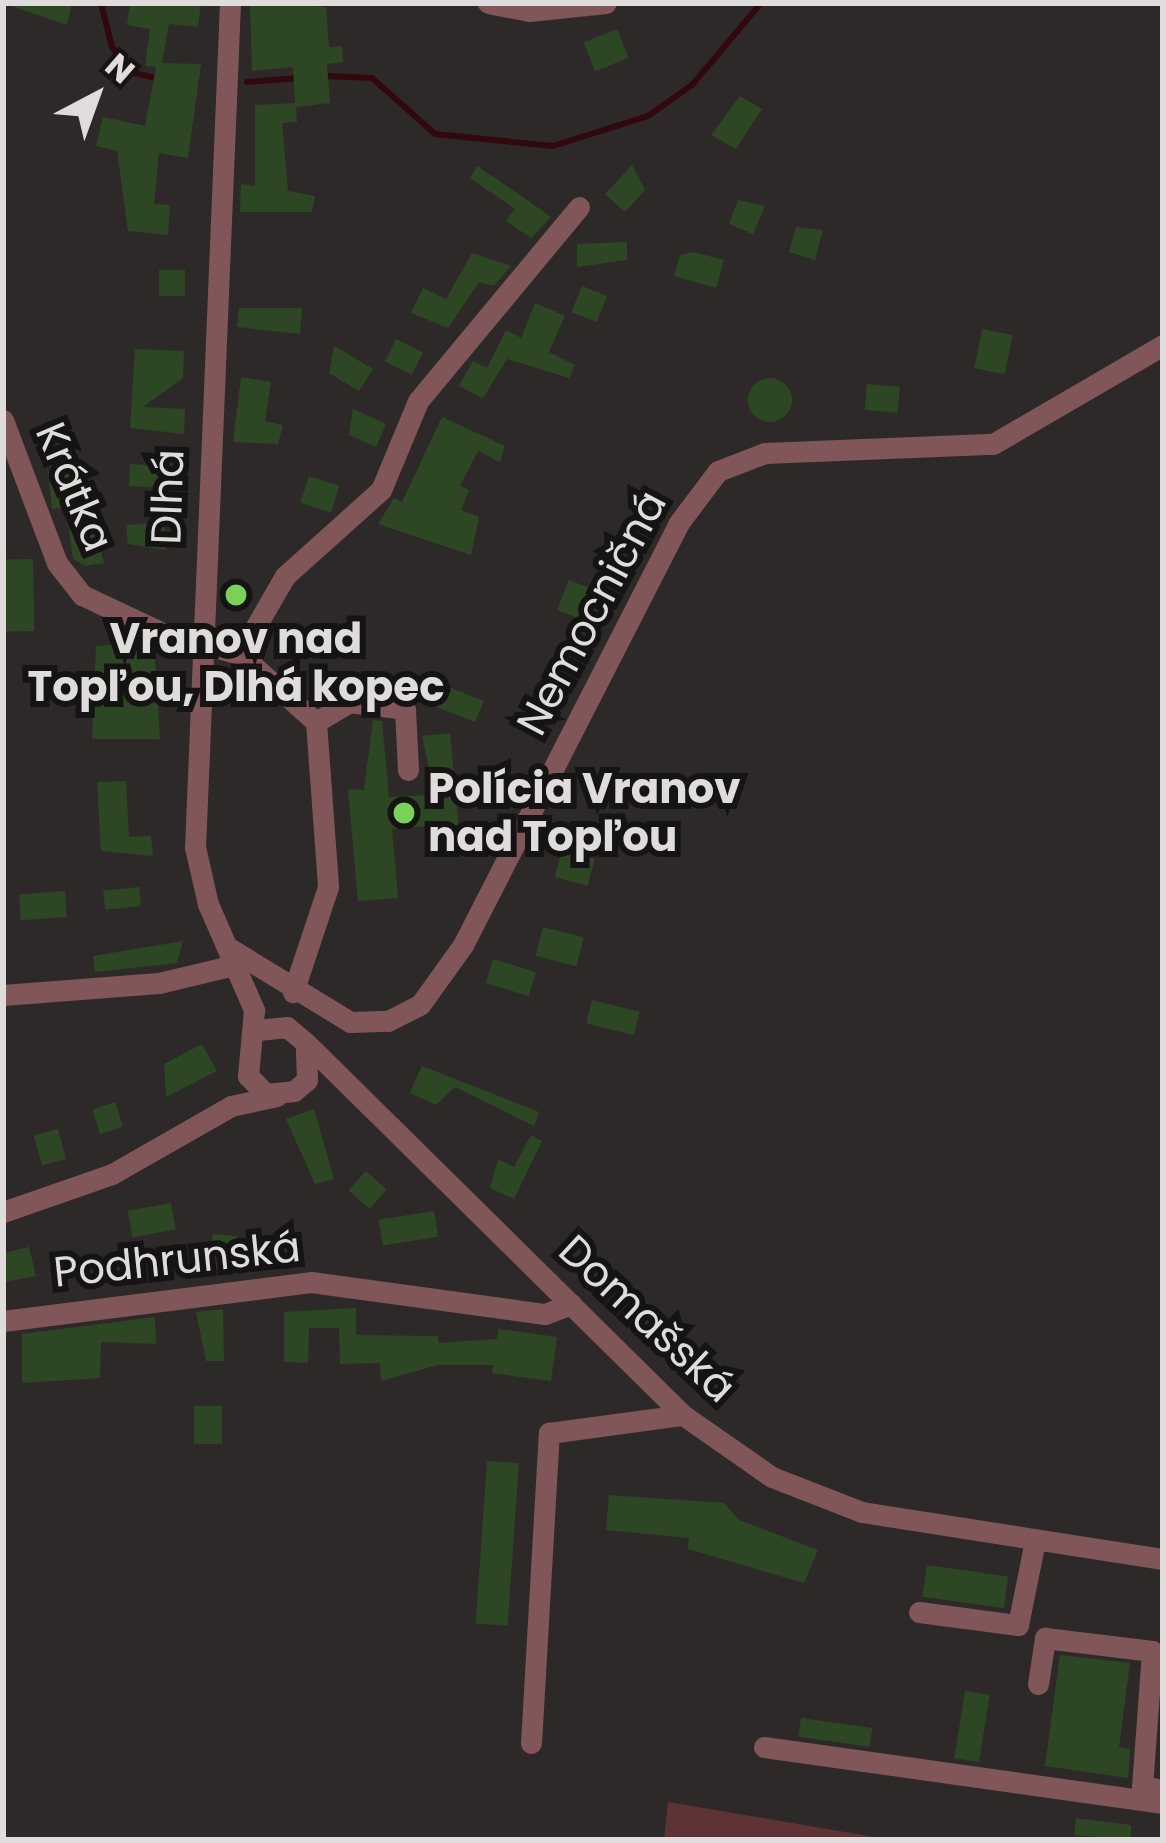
<!DOCTYPE html>
<meta charset="utf-8">
<style>
body{margin:0}
#map{position:relative;width:1166px;height:1843px;overflow:hidden;background:#2e2929;font-family:Poppins,sans-serif}
div>[style]{position:absolute}
.green>*{inset:0;background:#5f3336}
.stream>*{height:6px;margin:-3px;padding:0 3px;transform-origin:3px;border-radius:3px;background:#31080e}
.building>*{inset:0;background:#2d4724;transform-origin:0 0}
.round{border-radius:50%}
.minor>*{height:21px;margin:-10.5px;padding:0 10.5px;transform-origin:10.5px;border-radius:10.5px;background:#815658}
.dots>*{width:33px;height:33px;translate:-50% -50%;box-sizing:border-box;border:6px solid #151313;border-radius:50%}
span{translate:-50% -50%;white-space:nowrap;text-align:center;line-height:1.15;-webkit-text-stroke:12px #151313;paint-order:stroke}
.street-label{font-size:42px;color:#e0dcdc}
.poi-label{font-size:42px;color:#e0dcdc;font-weight:700}
.left{translate:0 -50%;text-align:left}
.frame{position:absolute;inset:0;border:6px solid #e0dcdc;pointer-events:none}
.north{position:absolute;left:36px;top:36px;width:120px;height:120px;-webkit-text-stroke:9px #151313;paint-order:stroke;rotate:41deg;font-size:33px;font-weight:700;line-height:48px;text-align:center;color:#e0dcdc}
.north::after{content:'';display:block;margin:auto;width:42px;height:54px;background:#e0dcdc;clip-path:polygon(50% 0,100% 100%,50% 72%,0 100%)}
</style>
<div id="map">
<div class="green">
<i style="clip-path:polygon(668px 1802px,892px 1840px,664px 1840px)"></i>
</div>
<div class="stream">
<i style="left:101px;top:3px;width:45px;rotate:76deg"></i>
<i style="left:112px;top:47px;width:31px;rotate:53deg"></i>
<i style="left:131px;top:72px;width:30px;rotate:14deg"></i>
<i style="left:324px;top:76px;width:48px;rotate:2.4deg"></i>
<i style="left:372px;top:78px;width:84px;rotate:41.6deg"></i>
<i style="left:435px;top:134px;width:119px;rotate:5.8deg"></i>
<i style="left:553px;top:146px;width:100px;rotate:-17.5deg"></i>
<i style="left:648px;top:116px;width:54px;rotate:-35.2deg"></i>
<i style="left:692px;top:85px;width:107px;rotate:-49.9deg"></i>
<i style="left:247px;top:82px;width:52px;rotate:-4.4deg"></i>
</div>
<div class="building">
<i style="clip-path:polygon(3px 3px,72px 3px,67px 25px)"></i>
<i style="clip-path:polygon(130px 3px,201px 3px,198px 27px,169px 24px,162px 63px,201px 64px,188px 158px,159px 153px,154px 204px,170px 205px,168px 235px,128px 231px,117px 151px,96px 146px,103px 117px,145px 126px,156px 67px,145px 66px,150px 29px,127px 25px)"></i>
<i style="clip-path:polygon(250px 3px,326px 7px,329px 47px,342px 46px,343px 62px,327px 64px,330px 103px,296px 107px,297px 122px,282px 123px,288px 191px,315px 196px,312px 212px,240px 212px,241px 184px,255px 186px,255px 105px,295px 103px,293px 67px,252px 71px)"></i>
<i style="left:617px;top:29px;width:31px;height:36px;rotate:68deg"></i>
<i style="clip-path:polygon(740px 96px,762px 109px,736px 149px,711px 135px)"></i>
<i style="clip-path:polygon(632px 165px,645px 190px,625px 212px,605px 194px)"></i>
<i style="clip-path:polygon(477px 166px,523px 197px,551px 217px,531px 238px,506px 221px,515px 209px,470px 178px)"></i>
<i style="clip-path:polygon(738px 200px,765px 206px,753px 234px,729px 224px)"></i>
<i style="clip-path:polygon(796px 227px,823px 230px,815px 260px,789px 252px)"></i>
<i style="clip-path:polygon(627px 242px,627px 260px,577px 267px,577px 244px)"></i>
<i style="clip-path:polygon(693px 252px,724px 260px,716px 288px,674px 276px,680px 255px)"></i>
<i style="clip-path:polygon(472px 253px,511px 266px,494px 286px,479px 282px,448px 328px,411px 313px,423px 288px,446px 299px)"></i>
<i style="left:159px;top:270px;width:26px;height:26px"></i>
<i style="left:582px;top:286px;width:27px;height:28px;rotate:22deg"></i>
<i style="clip-path:polygon(535px 303px,565px 316px,549px 352px,575px 365px,569px 378px,507px 359px,483px 398px,459px 386px,473px 361px,487px 368px,506px 330px,521px 338px)"></i>
<i style="clip-path:polygon(239px 308px,302px 308px,300px 334px,237px 327px)"></i>
<i style="left:982px;top:329px;width:31px;height:40px;rotate:11deg"></i>
<i style="left:396px;top:339px;width:30px;height:25px;rotate:26deg"></i>
<i style="clip-path:polygon(334px 346px,373px 369px,359px 391px,329px 373px)"></i>
<i style="clip-path:polygon(135px 349px,184px 351px,183px 378px,143px 407px,185px 409px,184px 434px,130px 428px)"></i>
<i style="clip-path:polygon(241px 377px,271px 382px,265px 421px,283px 425px,278px 444px,233px 442px)"></i>
<i class="round" style="left:748px;top:378px;width:44px;height:44px"></i>
<i style="left:867px;top:384px;width:33px;height:26px;rotate:5deg"></i>
<i style="clip-path:polygon(353px 409px,386px 424px,376px 447px,349px 435px)"></i>
<i style="clip-path:polygon(442px 417px,505px 446px,500px 462px,478px 451px,460px 486px,469px 490px,461px 510px,479px 517px,471px 555px,378px 524px,394px 498px,402px 502px)"></i>
<i style="left:130px;top:464px;width:51px;height:22px;rotate:3deg"></i>
<i style="clip-path:polygon(90px 467px,86px 492px,104px 563px,86px 566px,73px 559px,66px 507px,52px 509px,48px 472px)"></i>
<i style="left:309px;top:476px;width:32px;height:28px;rotate:18deg"></i>
<i style="clip-path:polygon(164px 522px,166px 550px,128px 544px,126px 525px)"></i>
<i style="left:33px;top:559px;width:72px;height:30px;rotate:89deg"></i>
<i style="left:569px;top:580px;width:35px;height:32px;rotate:22deg"></i>
<i style="clip-path:polygon(145px 641px,154px 645px,160px 739px,92px 739px,96px 646px)"></i>
<i style="clip-path:polygon(428px 679px,484px 701px,475px 722px,434px 706px,437px 698px,423px 692px)"></i>
<i style="clip-path:polygon(373px 720px,382px 721px,389px 797px,435px 795px,422px 736px,450px 733px,460px 838px,440px 840px,429px 826px,392px 829px,398px 898px,358px 901px,348px 789px,364px 790px)"></i>
<i style="clip-path:polygon(126px 781px,129px 837px,151px 836px,153px 856px,101px 851px,97px 782px)"></i>
<i style="left:562px;top:850px;width:34px;height:28px;rotate:15deg"></i>
<i style="left:139px;top:887px;width:19px;height:36px;rotate:84deg"></i>
<i style="left:65px;top:891px;width:26px;height:46px;rotate:86deg"></i>
<i style="left:543px;top:927px;width:42px;height:30px;rotate:14deg"></i>
<i style="clip-path:polygon(183px 941px,177px 963px,95px 972px,93px 956px)"></i>
<i style="left:493px;top:959px;width:45px;height:25px;rotate:17deg"></i>
<i style="left:592px;top:1000px;width:49px;height:24px;rotate:14deg"></i>
<i style="clip-path:polygon(202px 1044px,217px 1071px,166px 1097px,164px 1064px)"></i>
<i style="clip-path:polygon(422px 1066px,539px 1112px,534px 1126px,455px 1087px,436px 1105px,410px 1093px)"></i>
<i style="left:115px;top:1102px;width:26px;height:24px;rotate:72deg"></i>
<i style="clip-path:polygon(314px 1109px,334px 1179px,315px 1184px,286px 1119px)"></i>
<i style="left:58px;top:1129px;width:31px;height:25px;rotate:75deg"></i>
<i style="clip-path:polygon(531px 1135px,542px 1141px,514px 1199px,490px 1188px,498px 1159px,514px 1167px)"></i>
<i style="left:366px;top:1171px;width:28px;height:26px;rotate:42deg"></i>
<i style="left:171px;top:1203px;width:27px;height:44px;rotate:80deg"></i>
<i style="left:434px;top:1211px;width:26px;height:56px;rotate:81deg"></i>
<i style="left:213px;top:1234px;width:24px;height:35px;rotate:5deg"></i>
<i style="clip-path:polygon(29px 1247px,36px 1276px,3px 1282px,3px 1253px)"></i>
<i style="clip-path:polygon(356px 1308px,356px 1335px,438px 1336px,438px 1343px,497px 1339px,498px 1329px,557px 1337px,551px 1381px,492px 1373px,493px 1365px,438px 1365px,381px 1381px,380px 1363px,340px 1364px,339px 1328px,309px 1328px,308px 1363px,284px 1362px,284px 1312px)"></i>
<i style="clip-path:polygon(223px 1309px,224px 1361px,206px 1361px,196px 1312px)"></i>
<i style="clip-path:polygon(155px 1317px,156px 1344px,101px 1342px,100px 1378px,22px 1383px,22px 1334px)"></i>
<i style="left:222px;top:1406px;width:38px;height:28px;rotate:90deg"></i>
<i style="left:487px;top:1461px;width:32px;height:163px;rotate:4deg"></i>
<i style="clip-path:polygon(609px 1495px,724px 1503px,739px 1520px,818px 1550px,804px 1583px,688px 1549px,689px 1538px,606px 1530px)"></i>
<i style="left:927px;top:1565px;width:82px;height:32px;rotate:8deg"></i>
<i style="clip-path:polygon(1060px 1655px,1130px 1663px,1119px 1747px,1130px 1749px,1128px 1778px,1045px 1766px)"></i>
<i style="left:965px;top:1691px;width:25px;height:68px;rotate:9deg"></i>
<i style="left:801px;top:1718px;width:72px;height:19px;rotate:8deg"></i>
<i style="clip-path:polygon(1076px 1818px,1131px 1825px,1131px 1840px,1074px 1835px)"></i>
</div>
<div class="minor">
<i style="left:230px;top:3px;width:845px;rotate:92.37deg"></i>
<i style="left:195px;top:847px;width:58px;rotate:77.2deg"></i>
<i style="left:208px;top:904px;width:116px;rotate:66.5deg"></i>
<i style="left:254px;top:1010px;width:66px;rotate:95.2deg"></i>
<i style="left:248px;top:1076px;width:25px;rotate:45deg"></i>
<i style="left:266px;top:1094px;width:28px;rotate:-6deg"></i>
<i style="left:294px;top:1091px;width:17px;rotate:-40deg"></i>
<i style="left:307px;top:1080px;width:37px;rotate:-92deg"></i>
<i style="left:306px;top:1043px;width:25px;rotate:-140deg"></i>
<i style="left:287px;top:1027px;width:29px;rotate:174deg"></i>
<i style="left:488px;top:3px;width:42px;rotate:11deg"></i>
<i style="left:529px;top:11px;width:77px;rotate:-5.9deg"></i>
<i style="left:3px;top:420px;width:153px;rotate:69.3deg"></i>
<i style="left:57px;top:563px;width:41px;rotate:52deg"></i>
<i style="left:82px;top:595px;width:92px;rotate:25.2deg"></i>
<i style="left:165px;top:634px;width:78px;rotate:14.9deg"></i>
<i style="left:240px;top:654px;width:90px;rotate:-60deg"></i>
<i style="left:285px;top:576px;width:129px;rotate:-41.9deg"></i>
<i style="left:381px;top:490px;width:96px;rotate:-67.4deg"></i>
<i style="left:418px;top:401px;width:252px;rotate:-50.3deg"></i>
<i style="left:240px;top:654px;width:102px;rotate:41.8deg"></i>
<i style="left:316px;top:722px;width:165px;rotate:85.8deg"></i>
<i style="left:328px;top:887px;width:111px;rotate:108.4deg"></i>
<i style="left:316px;top:722px;width:39px;rotate:-31deg"></i>
<i style="left:349px;top:702px;width:56px;rotate:7.1deg"></i>
<i style="left:405px;top:709px;width:61px;rotate:87.2deg"></i>
<i style="left:229px;top:948px;width:142px;rotate:31.4deg"></i>
<i style="left:350px;top:1022px;width:38px;rotate:-2deg"></i>
<i style="left:388px;top:1021px;width:36px;rotate:-27deg"></i>
<i style="left:420px;top:1005px;width:74px;rotate:-54.4deg"></i>
<i style="left:463px;top:945px;width:473px;rotate:-62.9deg"></i>
<i style="left:678px;top:524px;width:66px;rotate:-53deg"></i>
<i style="left:718px;top:471px;width:50px;rotate:-21deg"></i>
<i style="left:765px;top:453px;width:228px;rotate:-2.3deg"></i>
<i style="left:993px;top:444px;width:197px;rotate:-30.2deg"></i>
<i style="left:3px;top:995px;width:156px;rotate:-4.4deg"></i>
<i style="left:159px;top:983px;width:81px;rotate:-13.5deg"></i>
<i style="left:307px;top:1044px;width:528px;rotate:44.62deg"></i>
<i style="left:683px;top:1415px;width:108px;rotate:34.9deg"></i>
<i style="left:772px;top:1477px;width:97px;rotate:21.3deg"></i>
<i style="left:862px;top:1512px;width:305px;rotate:8.9deg"></i>
<i style="left:3px;top:1212px;width:115px;rotate:-19.2deg"></i>
<i style="left:112px;top:1174px;width:137px;rotate:-29.7deg"></i>
<i style="left:231px;top:1106px;width:47px;rotate:-12.3deg"></i>
<i style="left:3px;top:1321px;width:310px;rotate:-7.2deg"></i>
<i style="left:311px;top:1282px;width:236px;rotate:7.8deg"></i>
<i style="left:545px;top:1314px;width:28px;rotate:-21deg"></i>
<i style="left:919px;top:1612px;width:100px;rotate:7.5deg"></i>
<i style="left:1018px;top:1625px;width:86px;rotate:-78.6deg"></i>
<i style="left:1038px;top:1684px;width:47px;rotate:-81.3deg"></i>
<i style="left:1045px;top:1638px;width:108px;rotate:6.9deg"></i>
<i style="left:1152px;top:1651px;width:135px;rotate:94.2deg"></i>
<i style="left:1142px;top:1786px;width:21px;rotate:11deg"></i>
<i style="left:531px;top:1743px;width:311px;rotate:-86.7deg"></i>
<i style="left:549px;top:1433px;width:135px;rotate:-7.7deg"></i>
<i style="left:764px;top:1747px;width:403px;rotate:8deg"></i>
</div>
<div class="dots">
<i style="left:236px;top:595px;background:#79d158"></i>
<i style="left:404px;top:813px;background:#79d158"></i>
</div>
<div class="street-label">
<span style="left:74px;top:487px;rotate:67deg">Krátka</span>
<span style="left:168px;top:497px;rotate:-88deg">Dlhá</span>
<span style="left:592px;top:613px;rotate:-62deg">Nemocničná</span>
<span style="left:177px;top:1260px;rotate:-6deg">Podhrunská</span>
<span style="left:647px;top:1319px;rotate:43deg">Domašská</span>
</div>
<div class="poi-label">
<span style="left:236px;top:663px">Vranov nad<br>Topľou, Dlhá kopec</span>
<span class="left" style="left:428px;top:813px">Polícia Vranov<br>nad Topľou</span>
</div>
<div class="frame"></div>
<div class="north">N</div>
</div>
